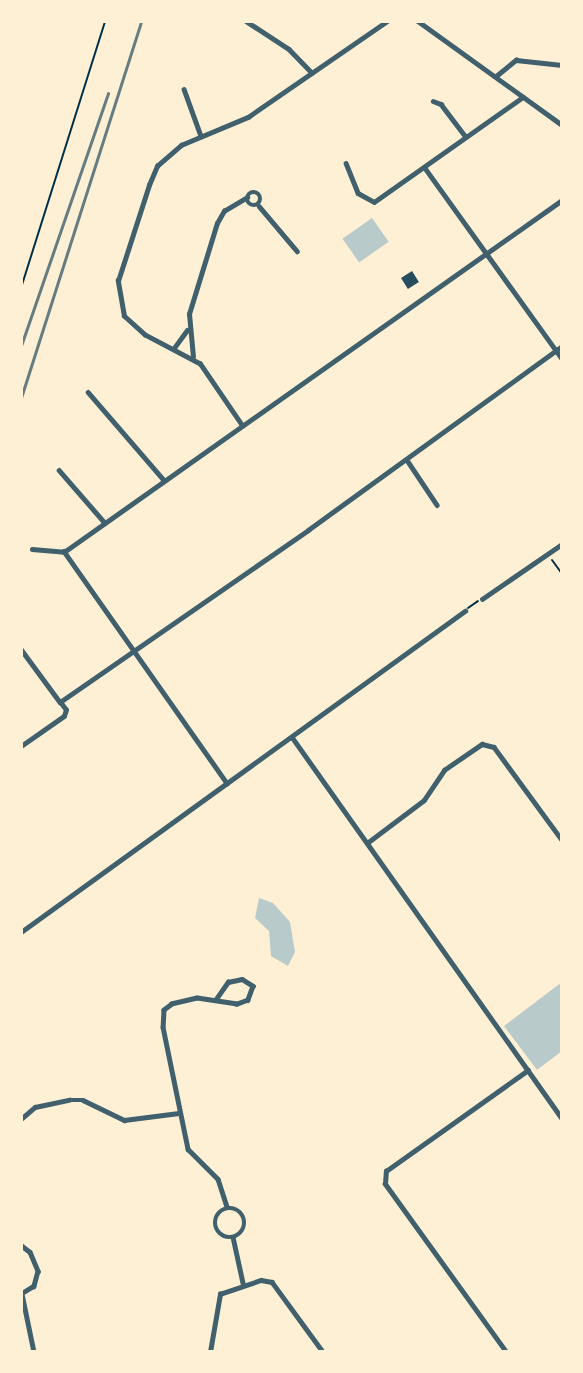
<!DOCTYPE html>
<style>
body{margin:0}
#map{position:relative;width:583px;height:1373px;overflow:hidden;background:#fdf0d5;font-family:"Asap Condensed",sans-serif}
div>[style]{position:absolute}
.green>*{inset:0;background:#b9caca;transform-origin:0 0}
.building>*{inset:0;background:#264d5e;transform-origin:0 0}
.path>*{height:2px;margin:-1px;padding:0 1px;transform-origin:1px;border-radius:1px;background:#003049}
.minor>*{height:4.5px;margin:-2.25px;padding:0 2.25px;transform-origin:2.25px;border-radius:2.25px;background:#3f606c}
.minor>.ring{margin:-2.25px;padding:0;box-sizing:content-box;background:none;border:4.5px solid #3f606c;border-radius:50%}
.rail>*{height:2.5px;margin:-1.25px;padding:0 1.25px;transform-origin:1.25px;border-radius:1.25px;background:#657d81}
span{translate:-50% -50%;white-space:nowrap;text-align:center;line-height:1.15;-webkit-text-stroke:5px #fdf0d5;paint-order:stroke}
.frame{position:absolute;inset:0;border:23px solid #fdf0d5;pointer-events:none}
</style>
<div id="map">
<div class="green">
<i style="left:372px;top:218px;width:29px;height:36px;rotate:55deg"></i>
<i style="clip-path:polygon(259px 898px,273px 903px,290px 922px,295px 952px,288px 966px,271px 956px,269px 931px,255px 918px)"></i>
<i style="clip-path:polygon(562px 982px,562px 1051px,537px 1070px,504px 1026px)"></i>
</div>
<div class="building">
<i style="left:412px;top:271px;width:13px;height:13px;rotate:58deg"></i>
</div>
<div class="path">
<i style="left:21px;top:288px;width:280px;rotate:-72.5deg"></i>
<i style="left:552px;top:560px;width:17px;rotate:54deg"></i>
<i style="left:468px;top:608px;width:12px;rotate:-35deg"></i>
</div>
<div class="minor">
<i style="left:246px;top:21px;width:51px;rotate:33.1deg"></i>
<i style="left:289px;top:49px;width:33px;rotate:46deg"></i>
<i style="left:418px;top:21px;width:178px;rotate:35.8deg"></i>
<i style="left:496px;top:76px;width:26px;rotate:-39deg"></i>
<i style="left:516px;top:60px;width:46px;rotate:6.2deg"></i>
<i style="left:184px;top:89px;width:50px;rotate:70.1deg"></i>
<i style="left:433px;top:101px;width:9px;rotate:21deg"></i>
<i style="left:441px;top:104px;width:41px;rotate:52.9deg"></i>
<i style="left:346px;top:163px;width:32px;rotate:68deg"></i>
<i style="left:358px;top:193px;width:18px;rotate:29deg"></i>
<i style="left:374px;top:202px;width:182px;rotate:-35.2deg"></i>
<i style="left:425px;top:168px;width:235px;rotate:54.3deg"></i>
<i class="ring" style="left:247px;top:192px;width:9.5px;height:9.5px"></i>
<i style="left:259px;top:206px;width:59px;rotate:49.8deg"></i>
<i style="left:174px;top:348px;width:22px;rotate:-54deg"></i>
<i style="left:193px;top:357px;width:43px;rotate:-95.3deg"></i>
<i style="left:189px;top:314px;width:95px;rotate:-72.9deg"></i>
<i style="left:217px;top:223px;width:14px;rotate:-60deg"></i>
<i style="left:224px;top:211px;width:27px;rotate:-31deg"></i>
<i style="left:88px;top:392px;width:115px;rotate:49.2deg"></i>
<i style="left:241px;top:424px;width:73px;rotate:-124.3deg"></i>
<i style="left:200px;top:364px;width:62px;rotate:-152.2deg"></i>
<i style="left:145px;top:335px;width:28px;rotate:-138deg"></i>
<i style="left:124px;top:316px;width:36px;rotate:-100deg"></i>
<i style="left:118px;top:281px;width:101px;rotate:-72.1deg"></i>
<i style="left:149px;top:185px;width:21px;rotate:-67deg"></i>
<i style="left:157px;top:166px;width:32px;rotate:-41deg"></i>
<i style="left:181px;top:145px;width:73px;rotate:-22.7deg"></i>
<i style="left:248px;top:117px;width:169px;rotate:-34.6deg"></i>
<i style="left:407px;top:460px;width:54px;rotate:56.3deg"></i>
<i style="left:59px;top:470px;width:70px;rotate:49deg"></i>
<i style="left:32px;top:549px;width:32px;rotate:5deg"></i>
<i style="left:482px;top:599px;width:97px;rotate:-34.5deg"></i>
<i style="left:21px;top:649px;width:66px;rotate:53.7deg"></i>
<i style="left:292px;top:737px;width:467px;rotate:54.7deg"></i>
<i style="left:21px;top:746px;width:52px;rotate:-34.9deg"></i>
<i style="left:64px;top:716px;width:6px;rotate:-72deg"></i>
<i style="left:66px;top:710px;width:10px;rotate:-127deg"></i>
<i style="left:60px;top:702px;width:302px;rotate:-34.7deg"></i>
<i style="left:308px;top:530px;width:314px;rotate:-35.9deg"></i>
<i style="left:227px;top:784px;width:284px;rotate:-125.1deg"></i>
<i style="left:64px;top:552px;width:610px;rotate:-35.25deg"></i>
<i style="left:367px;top:843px;width:71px;rotate:-37deg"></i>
<i style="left:424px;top:800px;width:36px;rotate:-56deg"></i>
<i style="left:444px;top:770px;width:46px;rotate:-34.4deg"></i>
<i style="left:482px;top:744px;width:12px;rotate:14deg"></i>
<i style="left:494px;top:747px;width:115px;rotate:53.8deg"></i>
<i style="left:21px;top:932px;width:548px;rotate:-35.87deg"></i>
<i style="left:216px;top:999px;width:21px;rotate:-55deg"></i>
<i style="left:228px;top:982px;width:14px;rotate:-12deg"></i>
<i style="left:242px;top:979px;width:13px;rotate:32deg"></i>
<i style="left:253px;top:986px;width:15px;rotate:110deg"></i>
<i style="left:248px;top:1000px;width:12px;rotate:160deg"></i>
<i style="left:237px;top:1004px;width:40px;rotate:-171.5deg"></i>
<i style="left:197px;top:998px;width:26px;rotate:167deg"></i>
<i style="left:172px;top:1004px;width:10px;rotate:143deg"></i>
<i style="left:164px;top:1010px;width:17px;rotate:93deg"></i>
<i style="left:163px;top:1027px;width:125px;rotate:78.4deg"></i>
<i style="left:188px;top:1149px;width:42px;rotate:45deg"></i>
<i style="left:218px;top:1179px;width:29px;rotate:72deg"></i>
<i style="left:21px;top:1119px;width:18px;rotate:-41deg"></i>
<i style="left:35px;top:1107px;width:35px;rotate:-12deg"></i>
<i style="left:69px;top:1100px;width:14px"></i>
<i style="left:83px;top:1100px;width:46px;rotate:26deg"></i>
<i style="left:124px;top:1120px;width:55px;rotate:-7.3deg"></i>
<i class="ring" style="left:215px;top:1208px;width:25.5px;height:25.5px"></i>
<i style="left:233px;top:1237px;width:47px;rotate:77.7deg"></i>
<i style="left:21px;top:1245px;width:11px;rotate:38deg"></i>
<i style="left:30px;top:1252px;width:21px;rotate:67deg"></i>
<i style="left:38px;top:1271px;width:16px;rotate:105deg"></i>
<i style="left:34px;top:1286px;width:15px;rotate:148deg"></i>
<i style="left:22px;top:1294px;width:59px;rotate:78.3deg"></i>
<i style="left:210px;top:1352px;width:59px;rotate:-80.2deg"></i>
<i style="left:220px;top:1294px;width:43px;rotate:-18.9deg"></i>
<i style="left:261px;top:1280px;width:11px;rotate:10deg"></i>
<i style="left:272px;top:1282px;width:87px;rotate:53.9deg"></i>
<i style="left:506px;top:1352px;width:207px;rotate:-125.8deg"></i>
<i style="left:385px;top:1184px;width:13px;rotate:-86deg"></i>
<i style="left:386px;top:1171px;width:174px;rotate:-35.4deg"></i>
</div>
<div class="rail">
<i style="left:21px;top:346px;width:267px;rotate:-71deg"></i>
<i style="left:21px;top:398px;width:396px;rotate:-72.3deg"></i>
</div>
<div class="frame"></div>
</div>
